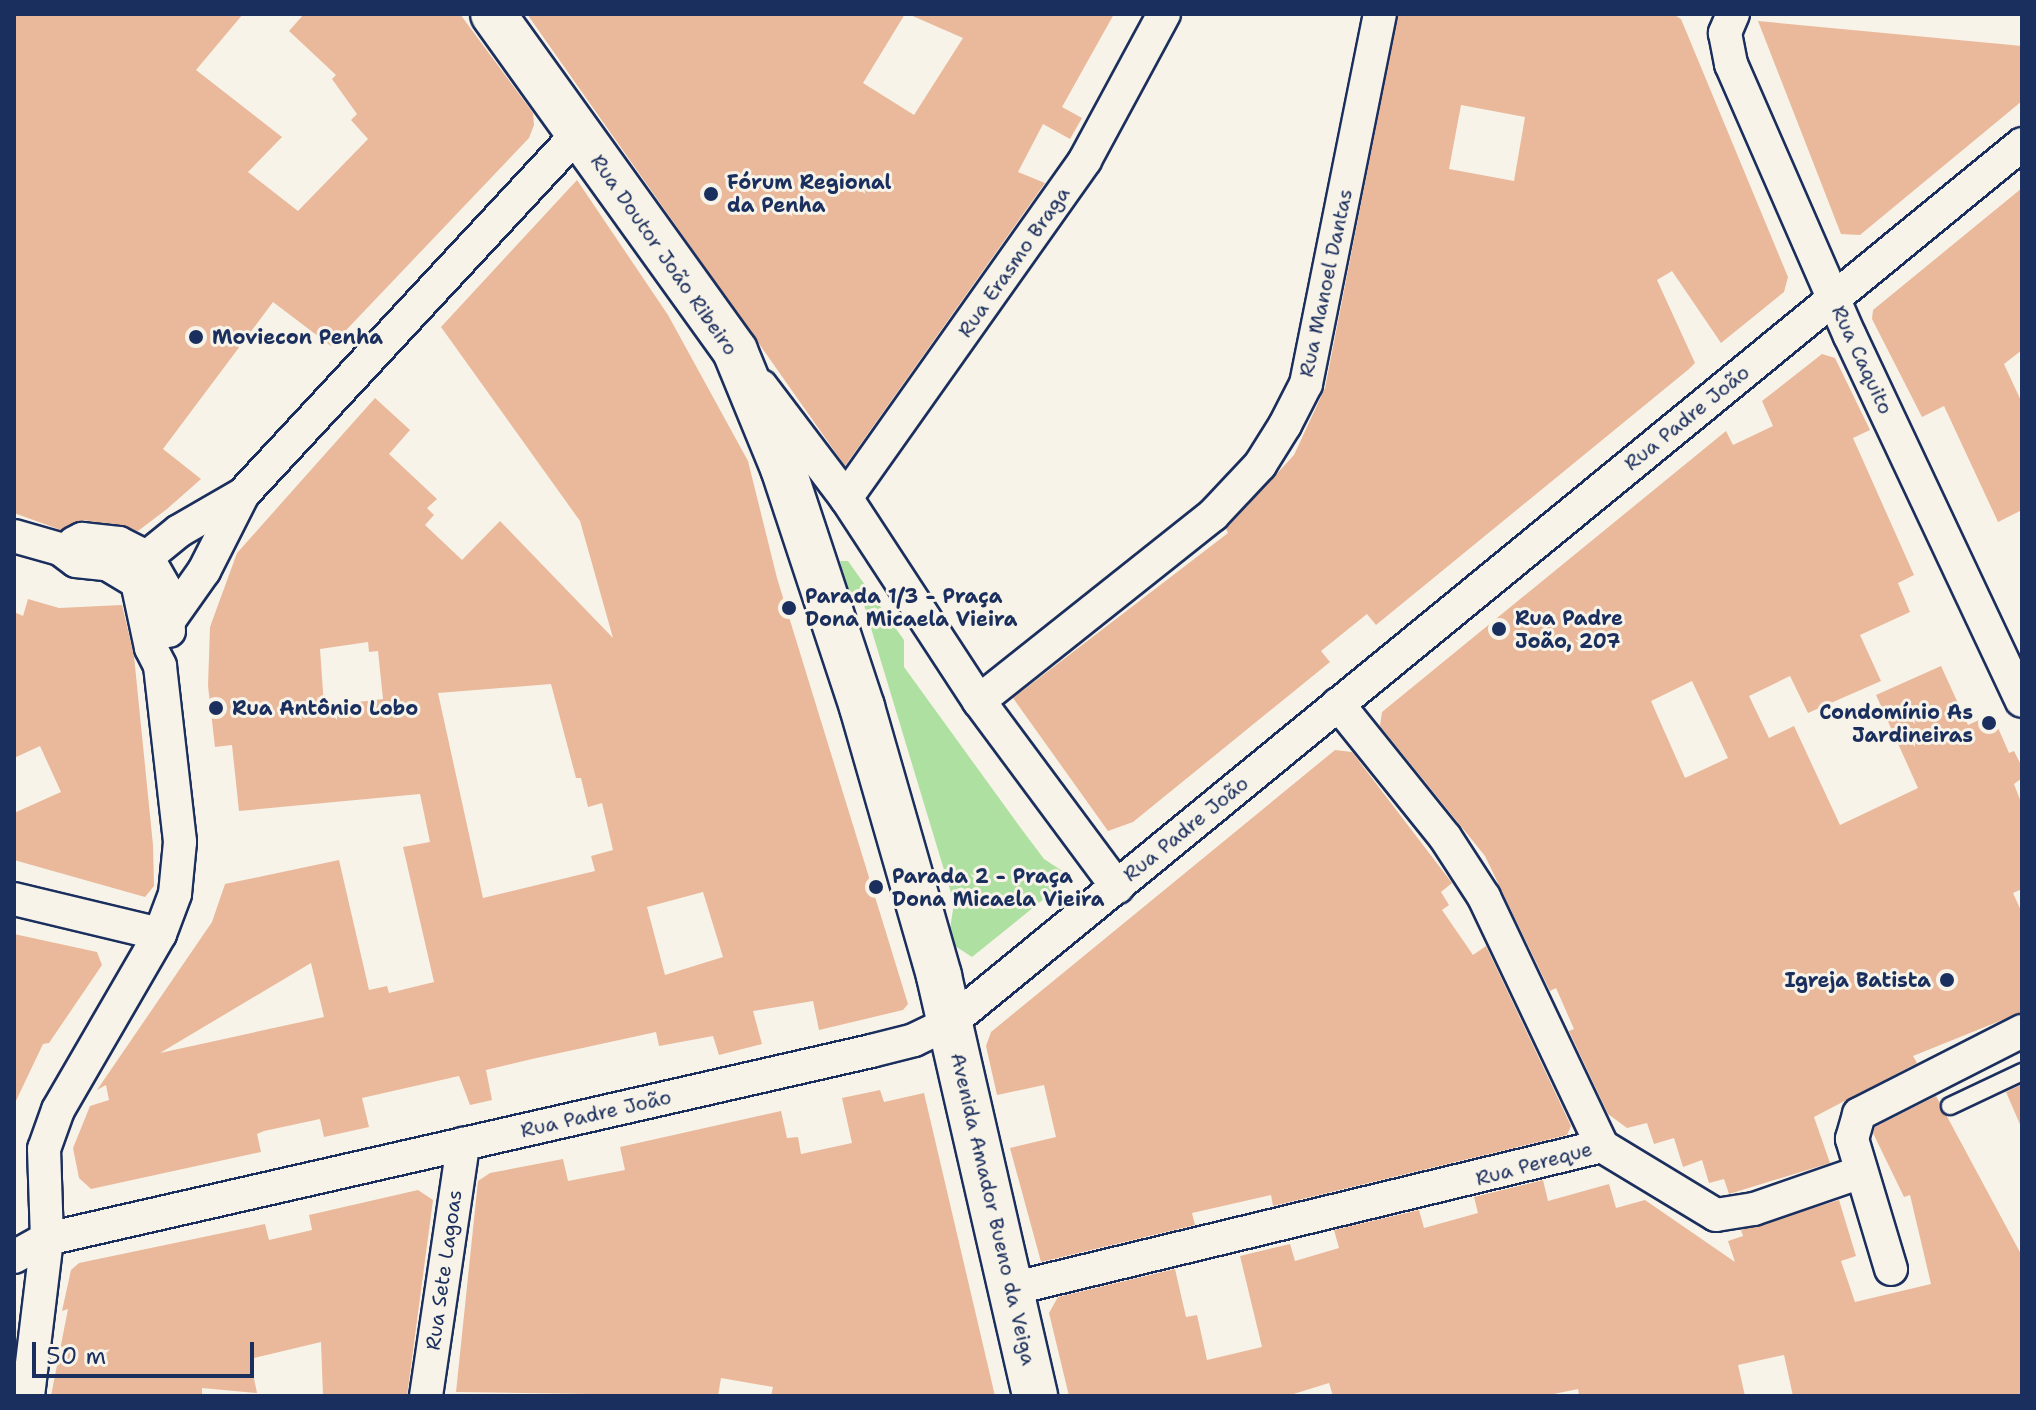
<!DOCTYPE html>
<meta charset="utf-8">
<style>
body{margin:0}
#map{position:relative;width:2036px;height:1410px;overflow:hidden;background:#f7f3e8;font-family:"Shantell Sans",sans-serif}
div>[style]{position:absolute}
.green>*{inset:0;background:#aee0a1}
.building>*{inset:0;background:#eab99b}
.roads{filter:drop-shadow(2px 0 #1b2f5e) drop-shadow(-2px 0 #1b2f5e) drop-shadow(0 2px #1b2f5e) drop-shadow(0 -2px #1b2f5e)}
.service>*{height:16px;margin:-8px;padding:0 8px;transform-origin:8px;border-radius:8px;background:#f7f3e8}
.minor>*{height:32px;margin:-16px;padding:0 16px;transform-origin:16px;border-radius:16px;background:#f7f3e8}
.secondary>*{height:44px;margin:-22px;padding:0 22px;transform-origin:22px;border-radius:22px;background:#f7f3e8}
.dots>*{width:22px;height:22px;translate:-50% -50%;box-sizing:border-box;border:4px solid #f7f3e8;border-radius:50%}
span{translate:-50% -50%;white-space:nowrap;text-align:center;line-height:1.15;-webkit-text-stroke:6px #f7f3e8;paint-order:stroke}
.poi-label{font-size:20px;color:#1b2f5e;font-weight:700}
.left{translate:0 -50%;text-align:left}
.right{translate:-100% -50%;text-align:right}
.street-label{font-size:20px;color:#1b2f5e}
.frame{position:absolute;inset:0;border:16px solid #1b2f5e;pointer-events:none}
.scale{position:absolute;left:32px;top:1342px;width:222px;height:36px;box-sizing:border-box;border:4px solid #1b2f5e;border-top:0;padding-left:10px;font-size:24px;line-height:28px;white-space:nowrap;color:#1b2f5e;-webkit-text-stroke:6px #f7f3e8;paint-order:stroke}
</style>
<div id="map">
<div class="green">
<i style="clip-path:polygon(840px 561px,848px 561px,904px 640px,904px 667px,1020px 827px,1044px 859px,1067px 874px,1065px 882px,972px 957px,955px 946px,950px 929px,954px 903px,864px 605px,849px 591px)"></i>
</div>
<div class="building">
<i style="clip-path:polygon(14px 14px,243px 14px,196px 70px,282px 137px,248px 172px,298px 211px,368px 139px,351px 120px,357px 114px,332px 79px,336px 75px,289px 31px,304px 14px,460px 14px,533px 113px,534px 125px,529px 138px,331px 346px,273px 302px,163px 449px,201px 479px,167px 509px,138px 531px,84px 520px,61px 530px,14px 513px)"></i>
<i style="clip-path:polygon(527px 14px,905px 14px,863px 83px,914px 115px,963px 38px,908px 14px,1114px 14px,1062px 107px,1082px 118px,1070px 139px,1043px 124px,1018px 172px,1045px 183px,845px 466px)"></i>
<i style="clip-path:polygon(evenodd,1398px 14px,1673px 14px,1681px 19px,1788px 277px,1784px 292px,1721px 343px,1672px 271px,1657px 280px,1695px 363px,1689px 369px,1376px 625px,1367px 614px,1321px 651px,1330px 662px,1133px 822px,1108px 831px,1013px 698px,1228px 533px,1226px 529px,1294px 455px,1325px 388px,1398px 14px,1461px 105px,1525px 117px,1514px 181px,1449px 169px,1461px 105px)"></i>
<i style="clip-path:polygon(1758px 21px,2022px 46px,2022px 101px,1860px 235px,1841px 234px)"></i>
<i style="clip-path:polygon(evenodd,577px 180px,668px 315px,748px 461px,777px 578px,908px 1004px,903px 1010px,819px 1030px,813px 1001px,753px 1011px,762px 1044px,719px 1055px,713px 1036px,659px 1046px,656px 1032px,532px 1059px,486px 1070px,492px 1100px,470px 1105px,459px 1076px,362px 1098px,369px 1127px,324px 1137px,320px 1119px,264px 1131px,257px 1134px,261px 1152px,91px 1189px,79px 1178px,73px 1148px,90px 1106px,109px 1100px,106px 1085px,97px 1090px,212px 922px,225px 884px,339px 860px,369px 990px,387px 986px,389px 993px,434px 982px,403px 847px,430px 842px,420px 794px,239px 811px,232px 745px,215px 747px,208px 686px,210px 627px,237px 553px,375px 398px,410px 430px,389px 454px,437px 499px,427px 508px,434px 515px,425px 525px,462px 560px,500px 521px,613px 638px,580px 521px,441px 327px,577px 180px,368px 642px,369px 652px,378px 651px,383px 699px,324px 706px,320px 649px,368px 642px,577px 180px,551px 684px,576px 778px,581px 778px,588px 807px,602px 803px,613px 850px,591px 856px,595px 871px,483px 898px,438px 693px,551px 684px,577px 180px,703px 892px,723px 957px,665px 975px,647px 907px,703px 892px,577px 180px,311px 963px,324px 1017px,160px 1053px,311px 963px)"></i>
<i style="clip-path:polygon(2022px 188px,2022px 350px,2004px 364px,2022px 403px,2022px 510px,1998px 522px,1944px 406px,1922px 417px,1872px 319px,1873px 310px)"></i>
<i style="clip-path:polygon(evenodd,1822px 354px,1835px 358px,1870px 430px,1853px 438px,1914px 575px,1898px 583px,1910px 612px,1860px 635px,1881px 681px,1808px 713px,1790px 676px,1749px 696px,1769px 738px,1794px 726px,1840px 825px,1918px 788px,1876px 695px,1941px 666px,1968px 725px,1992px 714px,2009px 753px,2014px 751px,2022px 767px,2022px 778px,2014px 784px,2022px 805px,2022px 889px,2013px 893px,2022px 913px,2022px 1012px,1913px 1056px,1917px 1063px,1814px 1117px,1830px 1163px,1729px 1194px,1724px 1179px,1709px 1183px,1702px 1160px,1683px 1167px,1674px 1138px,1654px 1144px,1647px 1123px,1627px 1128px,1608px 1114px,1569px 1031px,1574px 1029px,1556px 988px,1550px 991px,1485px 856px,1380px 726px,1382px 712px,1726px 431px,1733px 445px,1773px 426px,1762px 401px,1822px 354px,1692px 681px,1728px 758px,1685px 778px,1651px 701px,1692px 681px)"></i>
<i style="clip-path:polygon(28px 599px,59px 608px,122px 605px,134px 656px,153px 845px,154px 886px,145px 897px,14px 860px,14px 813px,61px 792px,40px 746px,14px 758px,14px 612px,23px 616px)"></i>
<i style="clip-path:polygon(1335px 750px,1352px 752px,1452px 883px,1441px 892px,1449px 905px,1442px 910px,1473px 955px,1486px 946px,1571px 1126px,1567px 1135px,1273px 1206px,1271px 1195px,1192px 1213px,1195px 1225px,1041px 1262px,1010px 1148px,1056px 1137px,1044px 1085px,997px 1095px,986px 1046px,991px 1032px)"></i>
<i style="clip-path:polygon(14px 934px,97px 952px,102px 965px,49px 1043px,43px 1044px,14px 1105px)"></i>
<i style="clip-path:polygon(2022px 1084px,2022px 1129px,2006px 1092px)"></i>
<i style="clip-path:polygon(880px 1090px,884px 1102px,924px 1093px,995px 1396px,771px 1396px,773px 1387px,721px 1378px,718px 1396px,456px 1392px,478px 1181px,490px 1173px,563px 1159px,568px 1181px,625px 1170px,620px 1147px,781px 1111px,787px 1138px,798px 1137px,801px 1154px,852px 1143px,842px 1098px)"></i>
<i style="clip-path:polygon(1936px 1096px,2022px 1256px,2022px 1396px,1793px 1396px,1784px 1355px,1738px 1365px,1745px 1396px,1579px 1396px,1578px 1389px,1544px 1396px,1333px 1396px,1329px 1383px,1287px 1396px,1069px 1396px,1049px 1313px,1058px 1297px,1175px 1269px,1186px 1317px,1197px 1315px,1207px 1360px,1262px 1347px,1240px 1256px,1290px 1244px,1295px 1261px,1339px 1248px,1334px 1230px,1419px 1210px,1424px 1228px,1478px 1213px,1474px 1197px,1543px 1180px,1548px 1201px,1609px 1184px,1616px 1208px,1645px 1200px,1735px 1262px,1728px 1241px,1743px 1236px,1741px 1230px,1839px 1200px,1856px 1256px,1841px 1261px,1855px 1302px,1931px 1284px,1910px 1195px,1904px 1197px,1873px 1133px,1875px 1127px)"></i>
<i style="clip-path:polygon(418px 1190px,433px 1200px,407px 1396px,323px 1396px,321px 1342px,250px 1359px,257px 1393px,202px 1388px,202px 1396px,51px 1396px,68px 1309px,62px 1311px,71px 1270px,79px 1263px,265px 1224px,269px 1240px,312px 1230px,309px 1215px)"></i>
</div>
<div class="roads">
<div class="service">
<i style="left:1950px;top:1106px;width:80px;rotate:-25.3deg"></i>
</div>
<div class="minor">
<i style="left:1733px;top:14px;width:21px;rotate:113deg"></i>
<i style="left:1725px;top:33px;width:32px;rotate:79deg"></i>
<i style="left:1731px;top:64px;width:297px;rotate:66.4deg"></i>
<i style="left:1850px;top:336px;width:403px;rotate:64.8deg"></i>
<i style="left:761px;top:386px;width:141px;rotate:52.8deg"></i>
<i style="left:846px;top:498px;width:243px;rotate:56.8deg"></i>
<i style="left:979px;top:701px;width:232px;rotate:53.4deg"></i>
<i style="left:846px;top:498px;width:414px;rotate:-54.7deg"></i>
<i style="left:1085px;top:160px;width:166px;rotate:-61.6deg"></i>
<i style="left:14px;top:536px;width:48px;rotate:15.8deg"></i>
<i style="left:60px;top:549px;width:20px;rotate:37deg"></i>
<i style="left:76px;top:561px;width:31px;rotate:6deg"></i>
<i style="left:107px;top:564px;width:35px;rotate:31deg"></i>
<i style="left:137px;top:582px;width:67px;rotate:78deg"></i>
<i style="left:151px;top:648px;width:20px;rotate:63deg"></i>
<i style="left:160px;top:666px;width:177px;rotate:83.5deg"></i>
<i style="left:180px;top:842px;width:52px;rotate:95.5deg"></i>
<i style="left:175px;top:894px;width:43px;rotate:110.6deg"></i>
<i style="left:160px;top:934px;width:203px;rotate:120.1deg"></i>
<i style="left:58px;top:1110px;width:41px;rotate:109.7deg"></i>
<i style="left:44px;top:1149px;width:90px;rotate:88.1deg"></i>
<i style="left:47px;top:1239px;width:158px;rotate:96.9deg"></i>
<i style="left:74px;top:543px;width:9px;rotate:-27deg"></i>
<i style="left:82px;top:539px;width:37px;rotate:6deg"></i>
<i style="left:119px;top:543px;width:31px;rotate:27deg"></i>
<i style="left:147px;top:557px;width:38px;rotate:60deg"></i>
<i style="left:166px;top:590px;width:41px;rotate:85.8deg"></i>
<i style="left:147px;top:557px;width:41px;rotate:-39.1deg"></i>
<i style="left:179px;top:531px;width:74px;rotate:-30deg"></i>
<i style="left:170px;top:619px;width:59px;rotate:-54.7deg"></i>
<i style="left:204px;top:571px;width:86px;rotate:-63.1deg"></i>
<i style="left:243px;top:494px;width:492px;rotate:-47.1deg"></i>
<i style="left:979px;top:701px;width:299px;rotate:-38.5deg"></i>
<i style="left:1213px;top:515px;width:69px;rotate:-46.8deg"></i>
<i style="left:1260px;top:465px;width:47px;rotate:-58deg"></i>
<i style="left:1285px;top:425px;width:46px;rotate:-62.9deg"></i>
<i style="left:1306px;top:384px;width:377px;rotate:-78.7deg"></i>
<i style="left:1338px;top:704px;width:171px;rotate:51.2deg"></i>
<i style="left:1445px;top:837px;width:72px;rotate:57deg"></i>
<i style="left:1484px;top:897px;width:276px;rotate:64.6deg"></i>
<i style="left:14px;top:899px;width:150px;rotate:13.5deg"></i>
<i style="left:1602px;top:1146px;width:133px;rotate:31.2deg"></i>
<i style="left:1716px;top:1215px;width:38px;rotate:-9deg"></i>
<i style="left:1754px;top:1209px;width:113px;rotate:-19.1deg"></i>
<i style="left:14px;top:1257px;width:38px;rotate:-29deg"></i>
<i style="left:47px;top:1239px;width:845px;rotate:-12.85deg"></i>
<i style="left:871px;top:1051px;width:44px;rotate:-14.3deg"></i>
<i style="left:914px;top:1040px;width:41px;rotate:-25.9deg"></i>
<i style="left:951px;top:1022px;width:1385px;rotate:-39.34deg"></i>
<i style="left:1891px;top:1269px;width:136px;rotate:-106.7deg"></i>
<i style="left:1852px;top:1139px;width:26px;rotate:-74deg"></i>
<i style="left:1859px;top:1114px;width:183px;rotate:-27deg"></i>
<i style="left:1011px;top:1289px;width:608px;rotate:-13.6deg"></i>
<i style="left:426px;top:1396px;width:255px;rotate:-81.6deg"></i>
</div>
<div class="secondary">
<i style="left:493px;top:14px;width:415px;rotate:54.3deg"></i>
<i style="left:735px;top:351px;width:126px;rotate:67.7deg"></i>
<i style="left:783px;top:468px;width:252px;rotate:71.7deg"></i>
<i style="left:862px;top:707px;width:280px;rotate:74deg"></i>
<i style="left:939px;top:976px;width:431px;rotate:77.1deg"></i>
</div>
</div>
<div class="dots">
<i style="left:711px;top:194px;background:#1b2f5e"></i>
<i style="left:196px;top:337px;background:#1b2f5e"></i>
<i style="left:789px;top:608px;background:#1b2f5e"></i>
<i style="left:1499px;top:629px;background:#1b2f5e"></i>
<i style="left:216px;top:708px;background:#1b2f5e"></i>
<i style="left:1989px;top:723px;background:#1b2f5e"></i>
<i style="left:876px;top:887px;background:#1b2f5e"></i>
<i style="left:1947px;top:980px;background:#1b2f5e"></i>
</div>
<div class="poi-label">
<span class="left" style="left:727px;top:194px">Fórum Regional<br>da Penha</span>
<span class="left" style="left:212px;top:337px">Moviecon Penha</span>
<span class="left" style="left:805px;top:608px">Parada 1/3 - Praça<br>Dona Micaela Vieira</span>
<span class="left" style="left:1515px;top:630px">Rua Padre<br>João, 207</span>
<span class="left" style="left:232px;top:708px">Rua Antônio Lobo</span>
<span class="right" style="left:1973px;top:724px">Condomínio As<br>Jardineiras</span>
<span class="left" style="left:892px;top:888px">Parada 2 - Praça<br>Dona Micaela Vieira</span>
<span class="right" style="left:1931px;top:980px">Igreja Batista</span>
</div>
<div class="street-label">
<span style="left:664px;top:255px;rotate:55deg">Rua Doutor João Ribeiro</span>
<span style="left:1014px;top:262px;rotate:-55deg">Rua Erasmo Braga</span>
<span style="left:1326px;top:283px;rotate:-78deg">Rua Manoel Dantas</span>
<span style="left:1862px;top:360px;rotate:65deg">Rua Caquito</span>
<span style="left:1687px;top:418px;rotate:-39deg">Rua Padre João</span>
<span style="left:1186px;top:829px;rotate:-39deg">Rua Padre João</span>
<span style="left:596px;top:1114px;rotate:-13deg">Rua Padre João</span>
<span style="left:1534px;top:1164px;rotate:-15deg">Rua Pereque</span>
<span style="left:993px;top:1209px;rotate:77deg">Avenida Amador Bueno da Veiga</span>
<span style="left:444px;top:1270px;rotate:-82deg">Rua Sete Lagoas</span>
</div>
<div class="frame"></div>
<div class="scale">50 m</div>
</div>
